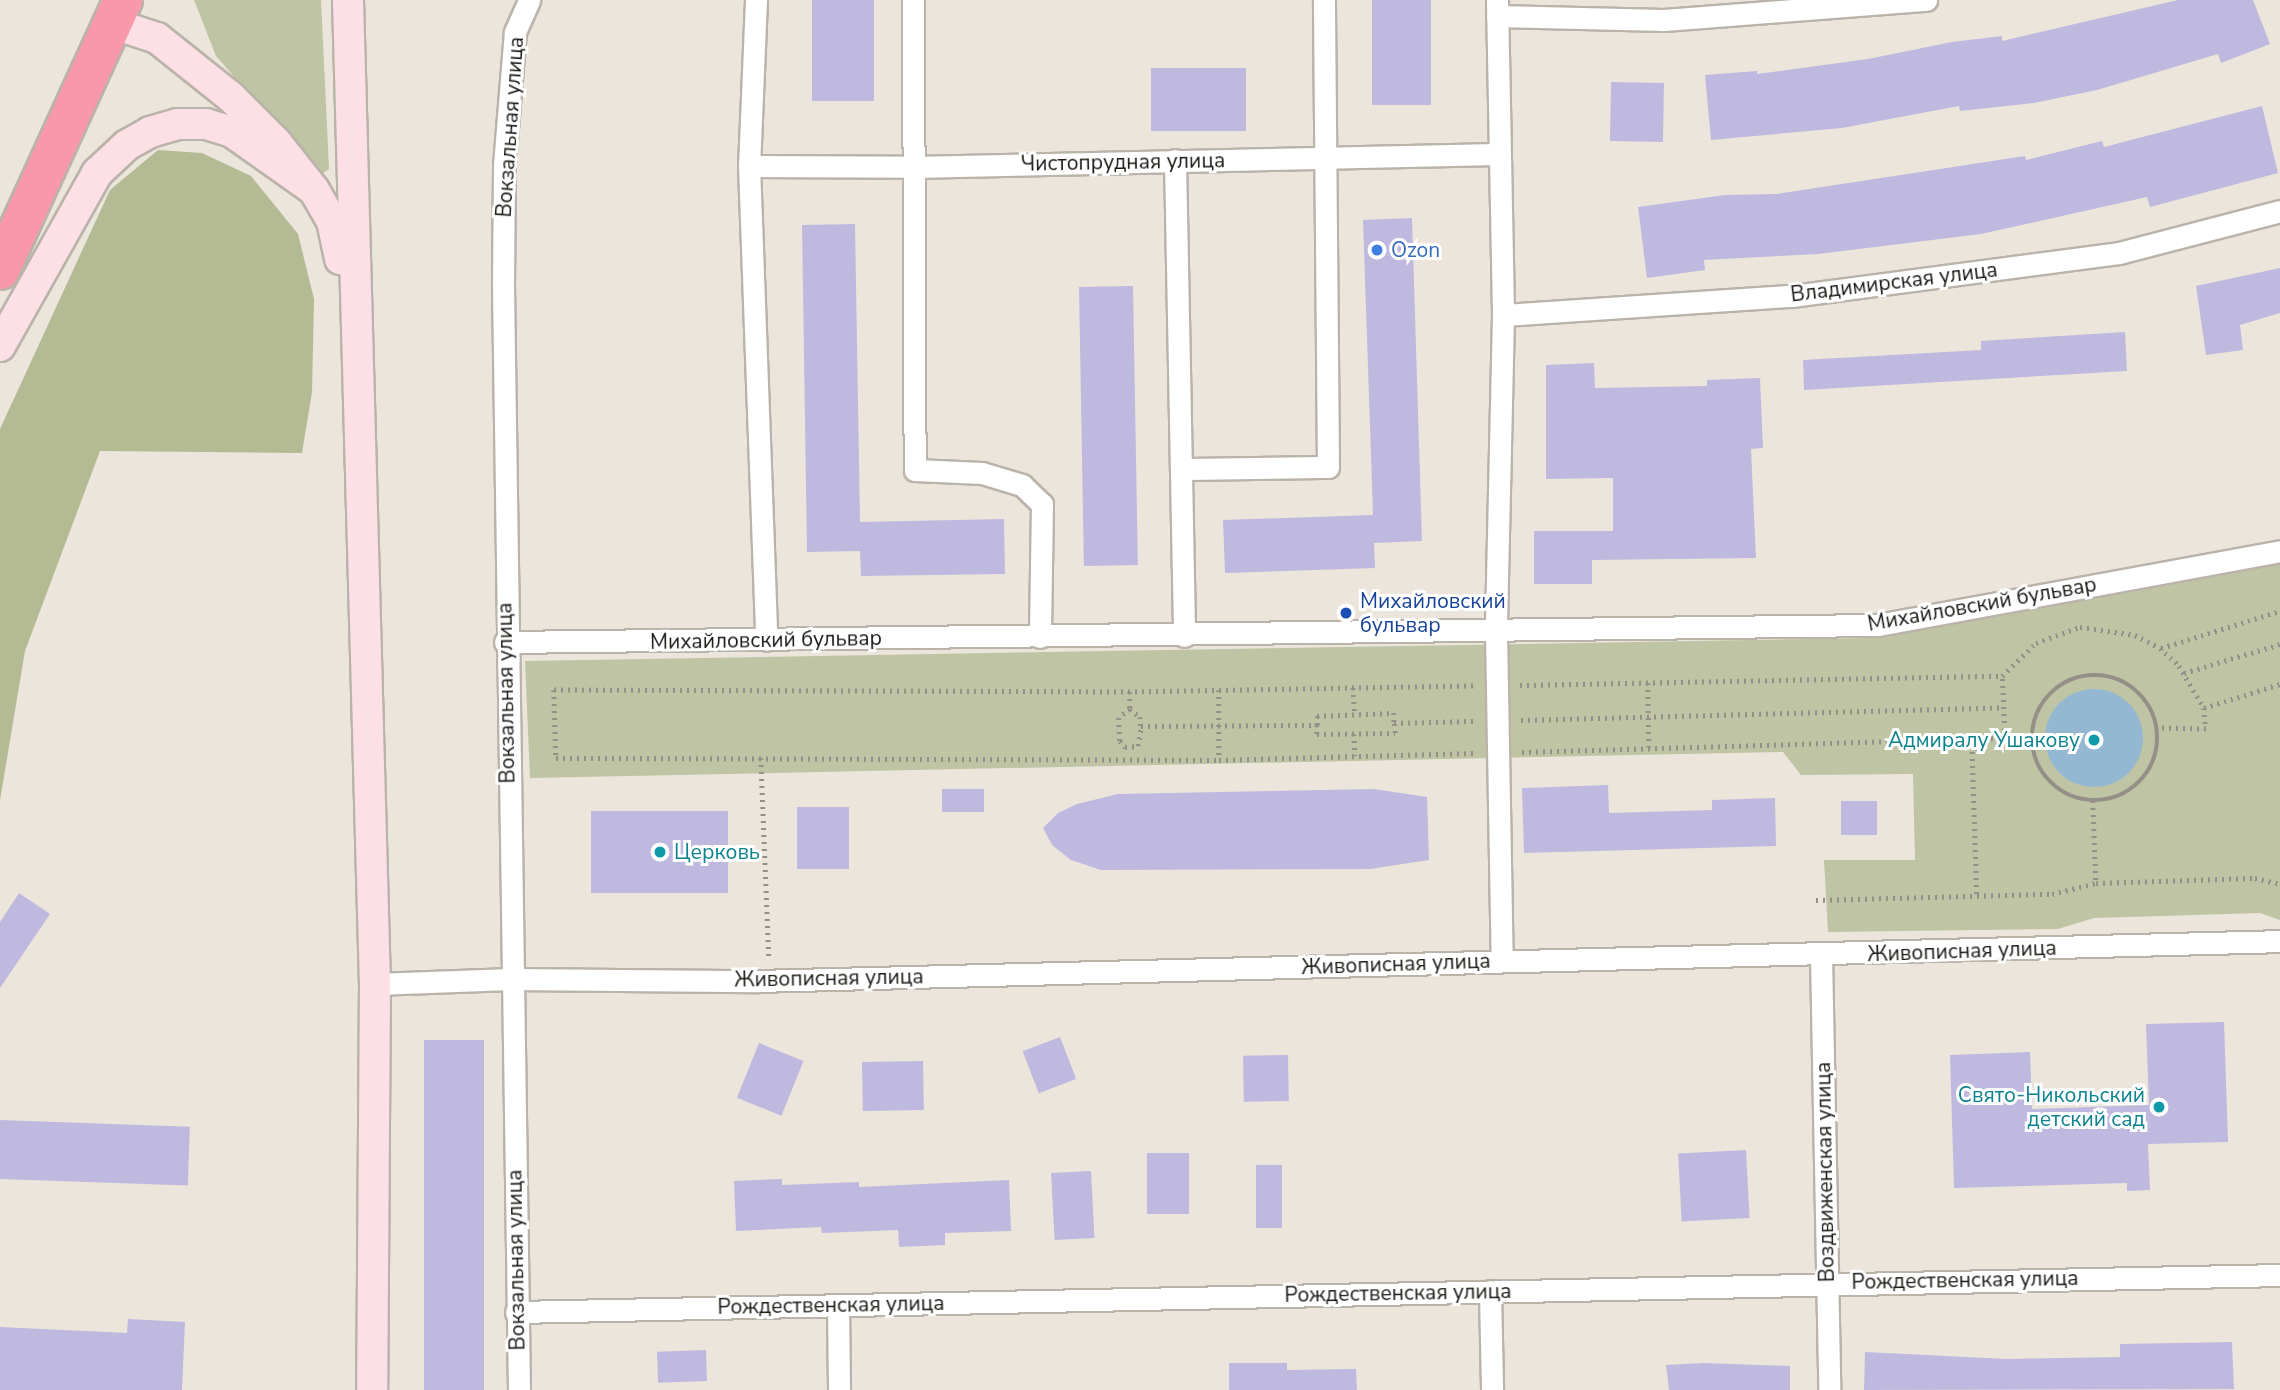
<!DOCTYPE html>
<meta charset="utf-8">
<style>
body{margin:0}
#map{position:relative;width:2280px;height:1390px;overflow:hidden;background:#ece5db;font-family:"Nunito Sans",sans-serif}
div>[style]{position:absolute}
.green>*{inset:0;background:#bec4a4}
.forest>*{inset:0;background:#b4ba94}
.water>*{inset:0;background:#95b8d2}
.round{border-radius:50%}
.building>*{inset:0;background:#bfb9df;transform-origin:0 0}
.path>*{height:4.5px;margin-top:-2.25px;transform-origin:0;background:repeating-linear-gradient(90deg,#948f87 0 2px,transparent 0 7px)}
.path>.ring{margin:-2.25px;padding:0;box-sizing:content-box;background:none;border:4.5px solid #948f87;border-radius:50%}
.roads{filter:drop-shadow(2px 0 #bab3aa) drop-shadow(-2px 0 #bab3aa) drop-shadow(0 2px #bab3aa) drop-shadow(0 -2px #bab3aa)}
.street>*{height:21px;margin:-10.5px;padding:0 10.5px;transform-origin:10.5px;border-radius:10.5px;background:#fff}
.secondary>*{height:30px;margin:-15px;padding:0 15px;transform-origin:15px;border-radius:15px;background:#fde0e5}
.highway>*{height:38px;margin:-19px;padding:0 19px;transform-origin:19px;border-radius:19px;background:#f998a9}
.dots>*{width:19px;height:19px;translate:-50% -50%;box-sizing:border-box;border:4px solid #fff;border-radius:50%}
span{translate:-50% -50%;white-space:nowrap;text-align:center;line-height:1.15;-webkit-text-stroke:6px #fff;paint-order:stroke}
.street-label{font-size:21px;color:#1a1814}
.shop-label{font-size:21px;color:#366cbe}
.left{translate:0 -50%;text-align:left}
.transit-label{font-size:21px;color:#164399}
.culture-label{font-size:21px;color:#0d838f}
.right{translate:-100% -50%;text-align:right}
</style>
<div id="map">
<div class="green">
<i style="clip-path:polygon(194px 0,321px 0,329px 169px,320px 175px,216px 56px)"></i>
<i style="clip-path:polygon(2280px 560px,2280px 920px,2260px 913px,2094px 918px,2058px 929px,1828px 932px,1824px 860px,1915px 860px,1913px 774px,1801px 775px,1783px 752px,530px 778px,525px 661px,1871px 638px)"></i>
</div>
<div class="forest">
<i style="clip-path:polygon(158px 150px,202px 153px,251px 176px,298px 234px,314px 299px,312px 392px,302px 453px,100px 451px,25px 651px,0 800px,0 429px,110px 190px)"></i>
</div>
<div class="water">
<i class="round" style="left:2045px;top:689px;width:98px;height:98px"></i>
</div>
<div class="building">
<i style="left:812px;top:0;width:62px;height:101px"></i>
<i style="left:1372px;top:0;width:59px;height:105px"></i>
<i style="clip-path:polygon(2178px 0,2253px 0,2270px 44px,2221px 63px,2218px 54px,2097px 90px,2034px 103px,1960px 111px,1959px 106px,1842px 128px,1711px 140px,1705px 75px,1757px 71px,1757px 74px,1868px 59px,1952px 42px,2002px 36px,2002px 41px)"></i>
<i style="left:1151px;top:68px;width:95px;height:63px"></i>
<i style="left:1611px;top:82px;width:53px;height:59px;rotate:1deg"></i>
<i style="clip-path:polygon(2262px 106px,2278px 173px,2150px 207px,2147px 197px,1981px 234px,1818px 254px,1704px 260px,1705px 270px,1647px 278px,1638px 207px,1725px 195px,1777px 194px,2025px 156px,2026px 160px,2102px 141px,2104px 147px)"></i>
<i style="clip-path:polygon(1412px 218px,1422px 541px,1374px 543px,1375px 568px,1225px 573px,1223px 520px,1373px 515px,1363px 220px)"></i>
<i style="clip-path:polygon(855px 224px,860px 522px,1004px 519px,1005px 574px,861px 576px,860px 551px,807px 552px,802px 225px)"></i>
<i style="clip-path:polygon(2280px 268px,2280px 313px,2240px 325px,2243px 350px,2206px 355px,2196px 286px)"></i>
<i style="left:1133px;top:286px;width:279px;height:54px;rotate:89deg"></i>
<i style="clip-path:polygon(2125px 332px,2127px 371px,1804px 390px,1803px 360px,1981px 350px,1981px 341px)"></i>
<i style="clip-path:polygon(1594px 363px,1595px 388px,1707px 386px,1707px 380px,1760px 378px,1763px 448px,1751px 449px,1756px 558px,1592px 560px,1592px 584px,1534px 584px,1534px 531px,1613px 531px,1613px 478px,1546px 479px,1546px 365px)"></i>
<i style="clip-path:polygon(1608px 785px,1609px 813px,1712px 810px,1712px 800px,1775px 798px,1776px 846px,1524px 853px,1522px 788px)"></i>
<i style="left:942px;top:789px;width:42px;height:23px"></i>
<i style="clip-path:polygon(1374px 789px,1427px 797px,1429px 860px,1370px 869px,1101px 870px,1071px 860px,1052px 845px,1043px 828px,1058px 813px,1077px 804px,1118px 794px)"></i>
<i style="left:1877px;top:801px;width:34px;height:36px;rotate:90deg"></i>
<i style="left:849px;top:807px;width:62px;height:52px;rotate:90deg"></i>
<i style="left:591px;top:811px;width:137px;height:82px"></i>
<i style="clip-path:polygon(19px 893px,50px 914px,0 988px,0 922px)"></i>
<i style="clip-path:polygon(2224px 1022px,2228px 1142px,2148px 1144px,2150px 1190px,2127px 1191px,2127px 1183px,1954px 1188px,1950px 1055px,2030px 1052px,2032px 1109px,2149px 1105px,2146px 1024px)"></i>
<i style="left:1060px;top:1037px;width:45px;height:40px;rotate:69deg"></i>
<i style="left:424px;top:1040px;width:60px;height:350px"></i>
<i style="left:759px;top:1043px;width:48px;height:59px;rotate:22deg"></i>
<i style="left:1288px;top:1055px;width:46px;height:45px;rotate:89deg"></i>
<i style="left:923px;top:1061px;width:49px;height:61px;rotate:89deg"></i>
<i style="left:0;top:1120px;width:190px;height:59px;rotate:2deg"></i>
<i style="left:1746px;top:1150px;width:68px;height:68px;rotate:87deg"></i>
<i style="left:1147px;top:1153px;width:42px;height:61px"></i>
<i style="left:1256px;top:1165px;width:26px;height:63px"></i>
<i style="left:1091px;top:1171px;width:67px;height:40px;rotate:87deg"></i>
<i style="clip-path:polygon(782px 1179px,782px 1185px,859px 1182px,859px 1187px,1009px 1180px,1011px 1231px,945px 1233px,945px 1245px,899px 1247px,898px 1230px,822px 1233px,821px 1227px,736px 1231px,734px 1181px)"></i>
<i style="clip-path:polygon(128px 1319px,185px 1322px,182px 1390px,0 1390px,0 1327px,127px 1333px)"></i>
<i style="clip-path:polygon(2232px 1342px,2234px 1389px,1864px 1390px,1865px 1352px,2006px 1359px,2120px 1357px,2120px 1344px)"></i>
<i style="left:706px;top:1350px;width:31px;height:49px;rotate:88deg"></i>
<i style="clip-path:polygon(1229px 1363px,1287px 1363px,1287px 1370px,1356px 1369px,1357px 1390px,1229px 1390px)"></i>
<i style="clip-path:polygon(1704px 1363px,1790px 1366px,1790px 1390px,1669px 1390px,1666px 1365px)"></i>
</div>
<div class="path">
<i style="left:2161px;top:648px;width:125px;rotate:-17.3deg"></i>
<i style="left:2184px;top:673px;width:100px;rotate:-16.8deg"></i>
<i class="ring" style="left:2032px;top:675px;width:121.5px;height:121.5px"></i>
<i style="left:1648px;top:683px;width:64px;rotate:89.1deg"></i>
<i style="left:1520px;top:685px;width:482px;rotate:-1.1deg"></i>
<i style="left:1473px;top:686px;width:343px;rotate:179deg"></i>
<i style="left:1130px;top:692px;width:576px;rotate:-179.8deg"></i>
<i style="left:554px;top:690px;width:68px;rotate:88.3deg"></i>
<i style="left:556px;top:758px;width:663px;rotate:0.17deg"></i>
<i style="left:1219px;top:760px;width:255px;rotate:-1.6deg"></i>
<i style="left:1353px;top:688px;width:27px;rotate:86deg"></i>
<i style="left:1219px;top:690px;width:69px;rotate:90deg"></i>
<i style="left:1130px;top:692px;width:17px;rotate:90deg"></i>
<i style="left:1130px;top:709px;width:13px;rotate:39deg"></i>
<i style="left:1140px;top:717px;width:9px;rotate:84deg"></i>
<i style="left:1141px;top:726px;width:176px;rotate:-0.3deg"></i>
<i style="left:1317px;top:725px;width:9px;rotate:90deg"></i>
<i style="left:1317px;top:734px;width:78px;rotate:-0.7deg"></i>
<i style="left:1395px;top:733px;width:10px;rotate:-96deg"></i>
<i style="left:1394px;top:723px;width:79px;rotate:-1.5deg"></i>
<i style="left:2204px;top:708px;width:80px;rotate:-17.5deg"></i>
<i style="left:1130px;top:709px;width:14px;rotate:141deg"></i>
<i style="left:1119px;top:718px;width:23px;rotate:88deg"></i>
<i style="left:1120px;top:741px;width:8px;rotate:50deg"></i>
<i style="left:1125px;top:747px;width:13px;rotate:-4deg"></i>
<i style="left:1138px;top:746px;width:20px;rotate:-81deg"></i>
<i style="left:1521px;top:720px;width:482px;rotate:-1.5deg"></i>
<i style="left:1317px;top:725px;width:9px;rotate:-90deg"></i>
<i style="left:1317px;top:716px;width:77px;rotate:-2.2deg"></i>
<i style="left:1394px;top:713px;width:10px;rotate:90deg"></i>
<i style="left:1354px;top:734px;width:22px;rotate:87deg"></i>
<i style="left:2005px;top:737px;width:61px;rotate:-92.8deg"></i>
<i style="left:2002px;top:676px;width:47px;rotate:-44.1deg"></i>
<i style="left:2036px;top:643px;width:47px;rotate:-20deg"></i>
<i style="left:2080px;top:627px;width:56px;rotate:8.3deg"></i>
<i style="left:2135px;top:635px;width:28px;rotate:27deg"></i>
<i style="left:2160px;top:648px;width:26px;rotate:43deg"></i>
<i style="left:2179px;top:666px;width:49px;rotate:59.2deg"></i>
<i style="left:2204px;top:708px;width:21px;rotate:85deg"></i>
<i style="left:2206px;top:729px;width:49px;rotate:-178.8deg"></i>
<i style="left:1972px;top:738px;width:158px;rotate:88.2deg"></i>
<i style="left:1522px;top:752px;width:509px;rotate:-1.69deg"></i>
<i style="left:761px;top:758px;width:199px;rotate:87.7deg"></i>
<i style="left:2093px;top:801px;width:82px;rotate:87.9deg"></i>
<i style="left:1816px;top:900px;width:236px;rotate:-1.5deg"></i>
<i style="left:2052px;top:894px;width:45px;rotate:-14deg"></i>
<i style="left:2096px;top:883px;width:159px;rotate:-1.8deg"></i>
<i style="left:2255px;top:878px;width:26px;rotate:13deg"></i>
</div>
<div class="roads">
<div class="street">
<i style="left:756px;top:0;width:166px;rotate:92.4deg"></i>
<i style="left:749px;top:166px;width:474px;rotate:87.9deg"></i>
<i style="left:913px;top:0;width:470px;rotate:89.8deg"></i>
<i style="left:915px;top:470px;width:67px;rotate:2.6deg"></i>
<i style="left:982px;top:473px;width:42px;rotate:16.7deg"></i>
<i style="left:1022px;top:485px;width:28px;rotate:44deg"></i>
<i style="left:1042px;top:504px;width:133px;rotate:90.9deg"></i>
<i style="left:1497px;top:0;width:315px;rotate:88.9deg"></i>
<i style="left:1503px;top:315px;width:317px;rotate:91.3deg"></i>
<i style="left:1496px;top:632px;width:329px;rotate:89deg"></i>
<i style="left:1497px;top:16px;width:167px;rotate:1.4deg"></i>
<i style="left:1664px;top:20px;width:263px;rotate:-4.4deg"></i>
<i style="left:1175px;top:160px;width:476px;rotate:88.9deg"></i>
<i style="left:749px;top:166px;width:165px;rotate:0.3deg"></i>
<i style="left:914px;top:167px;width:583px;rotate:-1.28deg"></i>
<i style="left:1503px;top:315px;width:290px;rotate:-3.8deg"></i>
<i style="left:1792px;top:296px;width:330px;rotate:-7.5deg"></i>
<i style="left:2119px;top:253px;width:166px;rotate:-14.6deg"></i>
<i style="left:1181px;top:469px;width:147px;rotate:-0.8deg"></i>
<i style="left:1328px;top:467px;width:467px;rotate:-90.5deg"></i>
<i style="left:505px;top:642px;width:1373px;rotate:-0.71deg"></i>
<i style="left:1878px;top:625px;width:409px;rotate:-10.4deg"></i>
<i style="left:1821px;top:955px;width:435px;rotate:88.9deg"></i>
<i style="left:375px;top:984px;width:136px;rotate:-2.1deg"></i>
<i style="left:511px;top:979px;width:246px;rotate:0.5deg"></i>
<i style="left:757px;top:981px;width:1524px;rotate:-1.5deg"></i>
<i style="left:1490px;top:1291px;width:99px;rotate:88.8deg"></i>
<i style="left:838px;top:1305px;width:85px;rotate:89.3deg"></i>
<i style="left:516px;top:1312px;width:1764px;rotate:-1.2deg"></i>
<i style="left:519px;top:1390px;width:1107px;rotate:-90.83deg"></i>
<i style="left:503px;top:283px;width:118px;rotate:-89.5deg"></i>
<i style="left:504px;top:165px;width:133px;rotate:-85.3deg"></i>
<i style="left:515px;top:32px;width:35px;rotate:-66deg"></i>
</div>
<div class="secondary">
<i style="left:348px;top:0;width:984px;rotate:88.43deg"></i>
<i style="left:375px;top:984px;width:406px;rotate:90.4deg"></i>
<i style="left:114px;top:24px;width:45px;rotate:18deg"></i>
<i style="left:157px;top:38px;width:95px;rotate:38.6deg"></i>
<i style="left:231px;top:97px;width:64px;rotate:45deg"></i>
<i style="left:276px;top:142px;width:61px;rotate:51.6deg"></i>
<i style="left:314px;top:190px;width:36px;rotate:60deg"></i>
<i style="left:332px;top:221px;width:39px;rotate:78deg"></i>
<i style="left:0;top:346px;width:198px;rotate:-60.7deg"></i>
<i style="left:97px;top:173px;width:41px;rotate:-43deg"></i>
<i style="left:127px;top:145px;width:26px;rotate:-29deg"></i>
<i style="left:150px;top:132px;width:29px;rotate:-16deg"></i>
<i style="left:178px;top:124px;width:28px"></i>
<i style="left:206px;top:124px;width:27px;rotate:17deg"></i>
<i style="left:232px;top:132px;width:100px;rotate:35.3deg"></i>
</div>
<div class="highway">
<i style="left:0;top:270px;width:297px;rotate:-65.5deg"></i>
</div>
</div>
<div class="dots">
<i style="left:1377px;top:250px;background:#3f7fe0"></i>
<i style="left:1346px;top:613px;background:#1a4fb4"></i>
<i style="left:2094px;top:740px;background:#0f9aa8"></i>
<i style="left:660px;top:852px;background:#0f9aa8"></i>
<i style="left:2159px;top:1107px;background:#0f9aa8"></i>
</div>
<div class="street-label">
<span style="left:510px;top:127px;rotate:-86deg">Вокзальная улица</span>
<span style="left:1123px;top:162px;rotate:-1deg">Чистопрудная улица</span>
<span style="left:1894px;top:282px;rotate:-7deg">Владимирская улица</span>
<span style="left:1982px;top:604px;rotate:-10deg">Михайловский бульвар</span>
<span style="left:766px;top:640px;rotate:-1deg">Михайловский бульвар</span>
<span style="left:506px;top:693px;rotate:-91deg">Вокзальная улица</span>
<span style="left:1962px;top:951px;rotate:-2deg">Живописная улица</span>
<span style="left:1396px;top:964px;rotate:-2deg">Живописная улица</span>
<span style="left:829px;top:978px;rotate:-1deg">Живописная улица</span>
<span style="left:1825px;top:1172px;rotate:-91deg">Воздвиженская улица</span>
<span style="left:516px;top:1260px;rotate:-91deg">Вокзальная улица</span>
<span style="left:1965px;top:1280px;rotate:-1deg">Рождественская улица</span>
<span style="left:1398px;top:1293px;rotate:-1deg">Рождественская улица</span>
<span style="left:831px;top:1305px;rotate:-1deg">Рождественская улица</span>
</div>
<div class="shop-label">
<span class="left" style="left:1391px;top:250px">Ozon</span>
</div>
<div class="transit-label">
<span class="left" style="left:1360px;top:613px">Михайловский<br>бульвар</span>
</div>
<div class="culture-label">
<span class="right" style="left:2080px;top:740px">Адмиралу Ушакову</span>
<span class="left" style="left:674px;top:852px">Церковь</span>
<span class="right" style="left:2145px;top:1107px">Свято-Никольский<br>детский сад</span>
</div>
</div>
